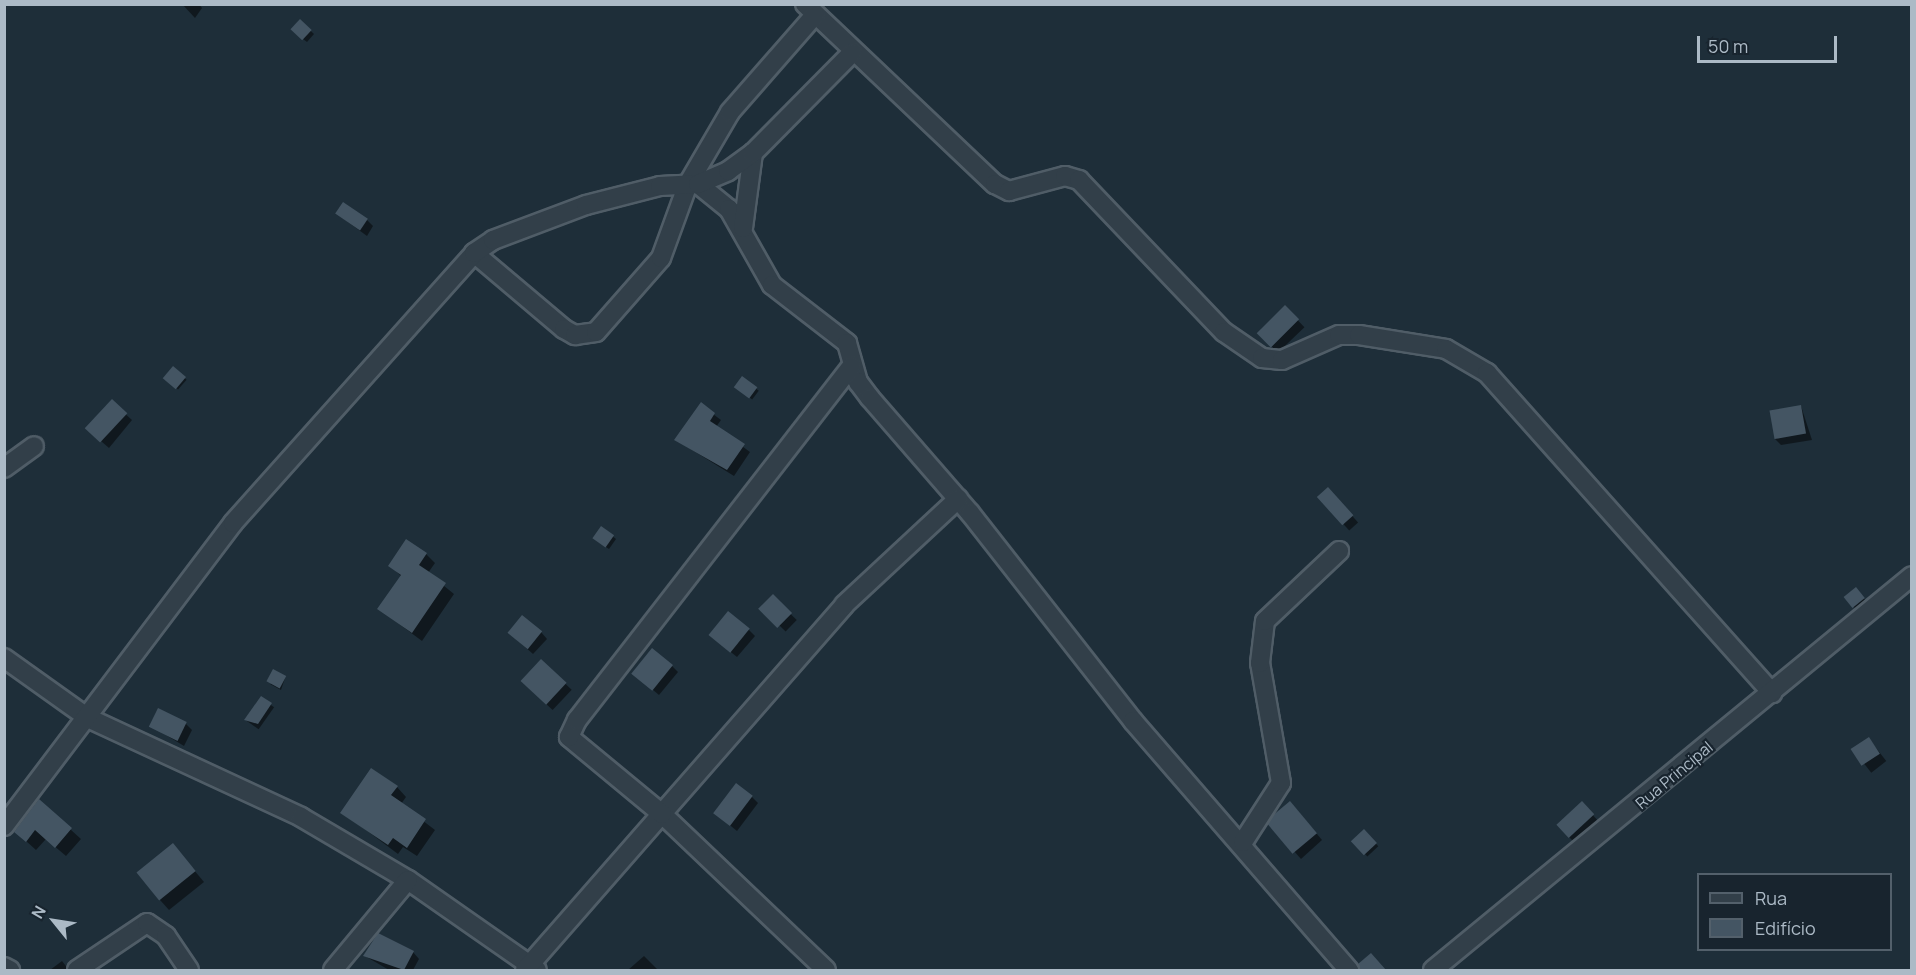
<!DOCTYPE html>
<meta charset="utf-8">
<style>
body{margin:0}
#map{position:relative;width:1916px;height:975px;overflow:hidden;background:#1e2e39;font-family:Manrope,sans-serif}
div>[style]{position:absolute}
.shadow>*{inset:0;background:#0007;transform-origin:0 0}
.building>*{inset:0;background:#445563;transform-origin:0 0}
.roads{filter:drop-shadow(2px 0 #505d67) drop-shadow(-2px 0 #505d67) drop-shadow(0 2px #505d67) drop-shadow(0 -2px #505d67)}
.street>*{height:18px;margin:-9px;padding:0 9px;transform-origin:9px;border-radius:9px;background:#323f49}
span{translate:-50% -50%;white-space:nowrap;text-align:center;line-height:1.15;-webkit-text-stroke:4.5px #18242e;paint-order:stroke}
.street-label{font-size:16px;color:#acbac6}
.frame{position:absolute;inset:0;border:6px solid #acbac6;pointer-events:none}
.legend{position:absolute;left:1697px;top:873px;width:195px;height:78px;box-sizing:border-box;background:#18242e;border:2px solid #53606b;margin:0;padding:8px 10px;list-style:none;font-size:18px;color:#acbac6}
.legend li{display:flex;align-items:center;gap:12px;height:30px}
.legend b{width:30px;border:2px solid #53606b}
.north{position:absolute;left:24px;top:891px;width:60px;height:60px;-webkit-text-stroke:4px #18242e;paint-order:stroke;rotate:300deg;font-size:16px;font-weight:700;line-height:24px;text-align:center;color:#acbac6}
.north::after{content:'';display:block;margin:auto;width:21px;height:27px;background:#acbac6;clip-path:polygon(50% 0,100% 100%,50% 72%,0 100%)}
.scale{position:absolute;left:1697px;top:36px;width:140px;height:27px;box-sizing:border-box;border:3px solid #acbac6;border-top:0;padding-left:8px;font-size:18px;line-height:21px;white-space:nowrap;color:#acbac6;-webkit-text-stroke:4px #18242e;paint-order:stroke}
</style>
<div id="map">
<div class="shadow">
<i style="clip-path:polygon(182px 4px,199px 4px,202px 8px,195px 18px)"></i>
<i style="clip-path:polygon(300px 21px,314px 34px,307px 42px,295px 33px)"></i>
<i style="clip-path:polygon(337px 214px,367px 220px,373px 226px,367px 236px)"></i>
<i style="left:1285px;top:307px;width:28px;height:37px;rotate:46deg"></i>
<i style="left:173px;top:368px;width:18px;height:13px;rotate:41deg"></i>
<i style="left:742px;top:378px;width:21px;height:11px;rotate:37deg"></i>
<i style="clip-path:polygon(112px 402px,132px 420px,109px 448px,94px 435px)"></i>
<i style="clip-path:polygon(701px 405px,721px 420px,716px 427px,750px 452px,734px 476px,676px 440px)"></i>
<i style="clip-path:polygon(1801px 406px,1812px 440px,1781px 445px,1775px 439px)"></i>
<i style="left:1328px;top:489px;width:45px;height:12px;rotate:48deg"></i>
<i style="clip-path:polygon(602px 528px,616px 539px,609px 549px,597px 541px)"></i>
<i style="clip-path:polygon(426px 554px,435px 563px,428px 573px,454px 594px,422px 641px,379px 609px,401px 576px,390px 565px)"></i>
<i style="left:1856px;top:589px;width:17px;height:13px;rotate:50deg"></i>
<i style="left:773px;top:597px;width:33px;height:16px;rotate:44deg"></i>
<i style="clip-path:polygon(749px 630px,755px 636px,737px 657px,717px 641px)"></i>
<i style="clip-path:polygon(541px 632px,547px 639px,533px 654px,516px 639px)"></i>
<i style="left:541px;top:661px;width:42px;height:28px;rotate:43deg"></i>
<i style="clip-path:polygon(672px 666px,678px 672px,659px 695px,640px 679px)"></i>
<i style="clip-path:polygon(285px 678px,281px 690px,270px 684px)"></i>
<i style="left:261px;top:698px;width:16px;height:27px;rotate:35deg"></i>
<i style="clip-path:polygon(186px 724px,192px 730px,184px 746px,151px 726px)"></i>
<i style="left:1869px;top:739px;width:28px;height:19px;rotate:52deg"></i>
<i style="clip-path:polygon(397px 787px,406px 797px,401px 804px,435px 830px,417px 856px,403px 847px,398px 854px,342px 812px)"></i>
<i style="clip-path:polygon(752px 797px,758px 803px,737px 831px,715px 813px)"></i>
<i style="clip-path:polygon(39px 801px,81px 839px,66px 856px,46px 839px,36px 850px,26px 841px)"></i>
<i style="clip-path:polygon(1582px 803px,1599px 822px,1575px 843px,1569px 837px)"></i>
<i style="clip-path:polygon(1296px 809px,1322px 840px,1301px 859px,1270px 824px)"></i>
<i style="left:1364px;top:831px;width:21px;height:15px;rotate:47deg"></i>
<i style="clip-path:polygon(173px 845px,204px 882px,169px 910px,160px 900px)"></i>
<i style="clip-path:polygon(413px 952px,419px 959px,413px 970px,389px 970px,365px 956px)"></i>
<i style="clip-path:polygon(644px 956px,658px 970px,628px 970px)"></i>
<i style="clip-path:polygon(62px 961px,69px 970px,50px 970px)"></i>
</div>
<div class="building">
<i style="left:300px;top:19px;width:16px;height:14px;rotate:43deg"></i>
<i style="left:343px;top:202px;width:30px;height:14px;rotate:34deg"></i>
<i style="left:1285px;top:305px;width:20px;height:40px;rotate:45deg"></i>
<i style="left:173px;top:366px;width:17px;height:16px;rotate:40deg"></i>
<i style="left:742px;top:376px;width:19px;height:14px;rotate:36deg"></i>
<i style="left:112px;top:399px;width:21px;height:40px;rotate:43deg"></i>
<i style="clip-path:polygon(701px 402px,715px 413px,710px 421px,745px 444px,727px 470px,674px 440px)"></i>
<i style="left:1801px;top:405px;width:29px;height:32px;rotate:80deg"></i>
<i style="left:1328px;top:487px;width:38px;height:15px;rotate:48deg"></i>
<i style="left:601px;top:526px;width:16px;height:15px;rotate:35deg"></i>
<i style="clip-path:polygon(406px 539px,427px 553px,419px 565px,446px 583px,412px 633px,377px 609px,401px 575px,388px 566px)"></i>
<i style="left:1856px;top:587px;width:14px;height:16px;rotate:51deg"></i>
<i style="left:773px;top:594px;width:27px;height:21px;rotate:45deg"></i>
<i style="left:728px;top:611px;width:28px;height:31px;rotate:39deg"></i>
<i style="left:522px;top:615px;width:26px;height:23px;rotate:39deg"></i>
<i style="left:652px;top:648px;width:27px;height:33px;rotate:39deg"></i>
<i style="left:541px;top:659px;width:35px;height:30px;rotate:43deg"></i>
<i style="left:273px;top:669px;width:15px;height:14px;rotate:28deg"></i>
<i style="clip-path:polygon(261px 696px,272px 703px,258px 724px,244px 720px)"></i>
<i style="left:158px;top:708px;width:32px;height:21px;rotate:26deg"></i>
<i style="left:1869px;top:737px;width:20px;height:22px;rotate:57deg"></i>
<i style="clip-path:polygon(371px 768px,398px 786px,391px 795px,426px 819px,407px 848px,393px 838px,388px 845px,340px 813px)"></i>
<i style="left:736px;top:783px;width:21px;height:38px;rotate:37deg"></i>
<i style="clip-path:polygon(39px 799px,72px 828px,55px 848px,35px 830px,26px 842px,14px 832px)"></i>
<i style="left:1290px;top:801px;width:42px;height:32px;rotate:50deg"></i>
<i style="left:1582px;top:801px;width:18px;height:35px;rotate:47deg"></i>
<i style="left:1364px;top:829px;width:19px;height:18px;rotate:47deg"></i>
<i style="left:173px;top:843px;width:36px;height:47px;rotate:51deg"></i>
<i style="clip-path:polygon(378px 933px,414px 951px,404px 970px,363px 956px)"></i>
<i style="clip-path:polygon(1371px 953px,1386px 970px,1360px 970px,1358px 964px)"></i>
</div>
<div class="roads">
<div class="street">
<i style="left:805px;top:4px;width:262px;rotate:43.5deg"></i>
<i style="left:995px;top:184px;width:16px;rotate:27deg"></i>
<i style="left:1009px;top:191px;width:58px;rotate:-15deg"></i>
<i style="left:1065px;top:176px;width:15px;rotate:16deg"></i>
<i style="left:1079px;top:180px;width:210px;rotate:46.4deg"></i>
<i style="left:1224px;top:332px;width:46px;rotate:34.4deg"></i>
<i style="left:1262px;top:358px;width:20px;rotate:6deg"></i>
<i style="left:1282px;top:360px;width:62px;rotate:-23.7deg"></i>
<i style="left:1339px;top:335px;width:20px"></i>
<i style="left:1359px;top:335px;width:88px;rotate:9.1deg"></i>
<i style="left:1446px;top:349px;width:48px;rotate:30.3deg"></i>
<i style="left:1487px;top:373px;width:429px;rotate:48.3deg"></i>
<i style="left:698px;top:184px;width:40px;rotate:39deg"></i>
<i style="left:729px;top:209px;width:87px;rotate:60.5deg"></i>
<i style="left:772px;top:285px;width:95px;rotate:37.7deg"></i>
<i style="left:847px;top:343px;width:41px;rotate:74.2deg"></i>
<i style="left:858px;top:382px;width:20px;rotate:53deg"></i>
<i style="left:870px;top:398px;width:152px;rotate:49deg"></i>
<i style="left:970px;top:513px;width:264px;rotate:51.9deg"></i>
<i style="left:1133px;top:721px;width:330px;rotate:49.1deg"></i>
<i style="left:743px;top:228px;width:76px;rotate:-82.4deg"></i>
<i style="left:474px;top:253px;width:118px;rotate:40.2deg"></i>
<i style="left:564px;top:329px;width:13px;rotate:29deg"></i>
<i style="left:575px;top:335px;width:21px;rotate:-8deg"></i>
<i style="left:596px;top:332px;width:98px;rotate:-48.7deg"></i>
<i style="left:661px;top:258px;width:79px;rotate:-70deg"></i>
<i style="left:688px;top:184px;width:83px;rotate:-59.7deg"></i>
<i style="left:730px;top:112px;width:129px;rotate:-48.8deg"></i>
<i style="left:4px;top:468px;width:37px;rotate:-36deg"></i>
<i style="left:4px;top:658px;width:103px;rotate:35.5deg"></i>
<i style="left:88px;top:718px;width:235px;rotate:24.9deg"></i>
<i style="left:301px;top:817px;width:124px;rotate:30.5deg"></i>
<i style="left:408px;top:880px;width:157px;rotate:34.9deg"></i>
<i style="left:4px;top:826px;width:380px;rotate:-52.9deg"></i>
<i style="left:233px;top:523px;width:362px;rotate:-48.2deg"></i>
<i style="left:474px;top:253px;width:23px;rotate:-34deg"></i>
<i style="left:493px;top:240px;width:99px;rotate:-20.6deg"></i>
<i style="left:586px;top:205px;width:76px;rotate:-14.4deg"></i>
<i style="left:660px;top:186px;width:38px;rotate:-3deg"></i>
<i style="left:698px;top:184px;width:33px;rotate:-23deg"></i>
<i style="left:728px;top:171px;width:31px;rotate:-36deg"></i>
<i style="left:753px;top:153px;width:141px;rotate:-45.3deg"></i>
<i style="left:1243px;top:842px;width:70px;rotate:-57.2deg"></i>
<i style="left:1281px;top:783px;width:122px;rotate:-99.9deg"></i>
<i style="left:1260px;top:663px;width:42px;rotate:-83.2deg"></i>
<i style="left:1265px;top:621px;width:102px;rotate:-43.4deg"></i>
<i style="left:4px;top:967px;width:7px;rotate:27deg"></i>
<i style="left:77px;top:970px;width:84px;rotate:-33.9deg"></i>
<i style="left:147px;top:923px;width:23px;rotate:34deg"></i>
<i style="left:166px;top:936px;width:41px;rotate:55.9deg"></i>
<i style="left:333px;top:970px;width:117px;rotate:-50.2deg"></i>
<i style="left:525px;top:970px;width:485px;rotate:-48.8deg"></i>
<i style="left:844px;top:605px;width:156px;rotate:-42.9deg"></i>
<i style="left:826px;top:970px;width:226px;rotate:-136.4deg"></i>
<i style="left:662px;top:814px;width:121px;rotate:-140.4deg"></i>
<i style="left:569px;top:737px;width:19px;rotate:-65deg"></i>
<i style="left:577px;top:720px;width:448px;rotate:-52.2deg"></i>
<i style="left:1433px;top:970px;width:620px;rotate:-39.44deg"></i>
</div>
</div>
<div class="street-label">
<span style="left:1674px;top:775px;rotate:-40deg">Rua Principal</span>
</div>
<div class="frame"></div>
<ul class="legend">
<li><b style="height:8px;background:#323f49"></b>Rua</li>
<li><b style="height:16px;background:#445563"></b>Edifício</li>
</ul>
<div class="north">N</div>
<div class="scale">50 m</div>
</div>
